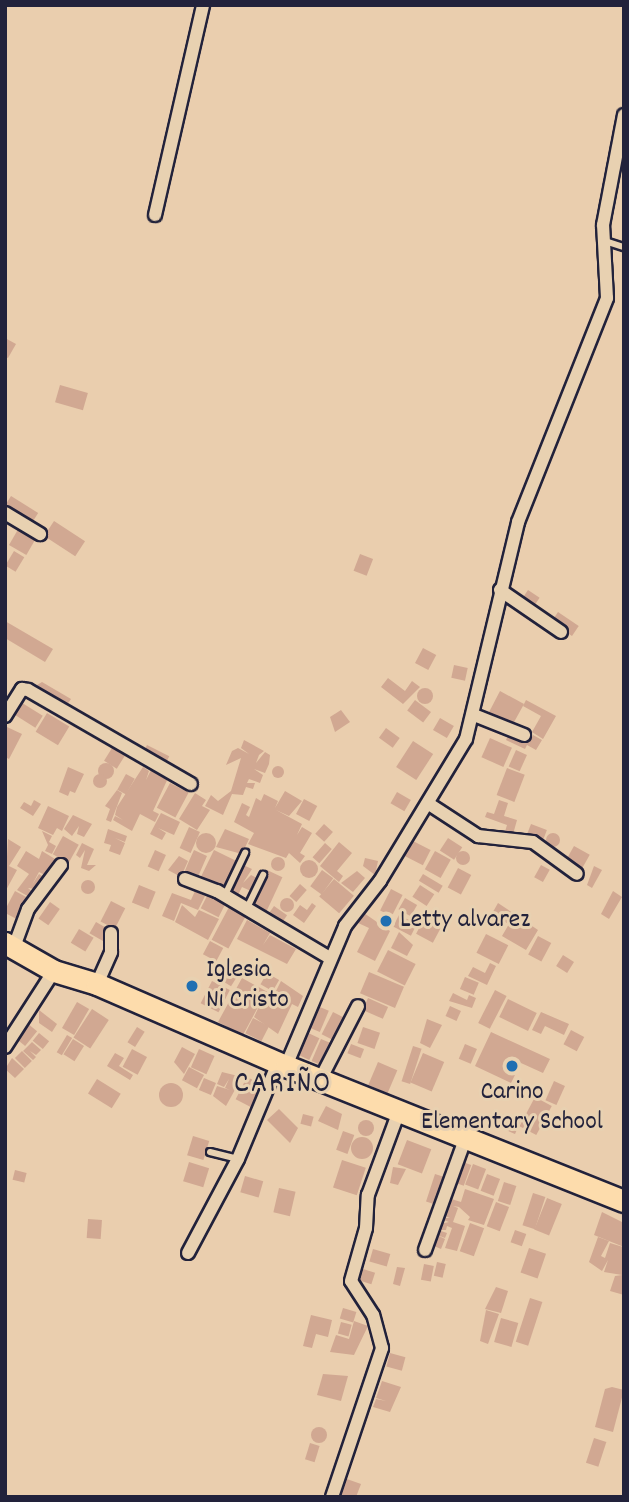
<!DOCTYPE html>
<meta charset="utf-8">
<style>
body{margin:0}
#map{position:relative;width:629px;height:1502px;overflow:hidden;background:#eaceae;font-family:Dekko,sans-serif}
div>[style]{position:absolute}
.building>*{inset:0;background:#d1a892;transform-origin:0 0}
.round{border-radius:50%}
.roads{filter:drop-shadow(2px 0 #22223b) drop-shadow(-2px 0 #22223b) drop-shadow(0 2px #22223b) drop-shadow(0 -2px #22223b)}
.lane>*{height:6px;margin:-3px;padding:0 3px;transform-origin:3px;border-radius:3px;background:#e8d1b1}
.street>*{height:12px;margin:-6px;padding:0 6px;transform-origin:6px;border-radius:6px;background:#e8d1b1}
.highway>*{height:21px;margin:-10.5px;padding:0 10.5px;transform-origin:10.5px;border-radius:10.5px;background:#fddcac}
.dots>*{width:19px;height:19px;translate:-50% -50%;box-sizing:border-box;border:4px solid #e8d1b1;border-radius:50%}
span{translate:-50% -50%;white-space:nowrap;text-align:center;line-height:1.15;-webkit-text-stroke:6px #e8d1b1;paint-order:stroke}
.poi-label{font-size:26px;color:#22223b}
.left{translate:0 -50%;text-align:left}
.quarter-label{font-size:30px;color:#22223b;letter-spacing:2px}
.frame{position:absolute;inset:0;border:7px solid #22223b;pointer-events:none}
</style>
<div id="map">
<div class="building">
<i style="clip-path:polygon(5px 338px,16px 344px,8px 358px,5px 357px)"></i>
<i style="left:60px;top:385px;width:29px;height:18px;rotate:16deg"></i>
<i style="left:11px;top:496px;width:32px;height:16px;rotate:32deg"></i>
<i style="left:54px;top:521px;width:37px;height:18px;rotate:33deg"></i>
<i style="left:20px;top:526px;width:20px;height:22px;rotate:30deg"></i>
<i style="left:14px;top:551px;width:12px;height:17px;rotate:31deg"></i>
<i style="left:360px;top:554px;width:14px;height:18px;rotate:21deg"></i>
<i style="left:528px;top:590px;width:14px;height:13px;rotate:34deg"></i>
<i style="left:558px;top:612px;width:25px;height:12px;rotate:34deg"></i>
<i style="clip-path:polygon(5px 621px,53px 649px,45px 662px,5px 638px)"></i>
<i style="left:423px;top:648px;width:15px;height:17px;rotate:28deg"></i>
<i style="left:454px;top:665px;width:14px;height:13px;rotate:12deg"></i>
<i style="clip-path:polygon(388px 678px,405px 691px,412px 681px,420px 687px,403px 704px,381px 687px)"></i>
<i style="clip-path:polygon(42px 682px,71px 699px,64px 709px,29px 690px)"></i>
<i class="round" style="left:417px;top:688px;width:16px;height:16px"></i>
<i style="clip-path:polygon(500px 691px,524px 704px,513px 724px,487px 716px)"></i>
<i style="left:415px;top:700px;width:20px;height:13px;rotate:37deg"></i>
<i style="clip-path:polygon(526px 700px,556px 716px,543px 739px,532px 732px,541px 716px,523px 706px)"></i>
<i style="left:19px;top:701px;width:28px;height:14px;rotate:32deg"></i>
<i style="clip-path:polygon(341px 710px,350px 722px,335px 732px,330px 717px)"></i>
<i style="left:47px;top:713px;width:26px;height:22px;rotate:31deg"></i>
<i style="left:440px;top:718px;width:16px;height:14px;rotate:30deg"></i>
<i style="clip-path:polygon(7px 727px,22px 734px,9px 759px,5px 757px)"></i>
<i style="left:386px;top:728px;width:17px;height:12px;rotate:36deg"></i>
<i style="clip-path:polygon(510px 731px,530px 741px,533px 735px,542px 740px,536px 750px,527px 745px,525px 749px,506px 740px)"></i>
<i style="left:490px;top:738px;width:24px;height:21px;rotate:24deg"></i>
<i style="clip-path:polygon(244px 740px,264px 751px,259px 755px,256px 763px,265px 752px,270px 755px,269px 764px,265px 773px,254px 769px,263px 775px,260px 783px,249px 779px,247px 783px,255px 783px,253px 789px,246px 787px,243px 795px,232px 794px,223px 815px,205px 806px,211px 795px,218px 801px,231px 791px,241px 758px,226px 765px,232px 751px,238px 748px,249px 754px,241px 748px)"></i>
<i style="left:413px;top:741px;width:24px;height:31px;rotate:33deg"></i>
<i style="left:147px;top:745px;width:25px;height:13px;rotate:27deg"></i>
<i style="left:112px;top:748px;width:15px;height:15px;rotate:32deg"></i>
<i style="left:516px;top:750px;width:12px;height:18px;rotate:24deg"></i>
<i class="round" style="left:98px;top:763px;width:16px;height:16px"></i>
<i class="round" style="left:272px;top:766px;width:12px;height:12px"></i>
<i style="clip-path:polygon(68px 767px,84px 774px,75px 793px,70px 791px,68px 796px,59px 792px)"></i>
<i style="clip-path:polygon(143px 767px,149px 771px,146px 780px,152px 768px,169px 776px,153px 811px,159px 814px,155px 822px,140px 814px,132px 831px,113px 820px,115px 816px,123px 820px,115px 815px,117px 807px)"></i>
<i style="left:507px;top:768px;width:19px;height:29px;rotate:21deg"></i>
<i style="left:126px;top:774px;width:10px;height:18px;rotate:29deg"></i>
<i class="round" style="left:93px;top:774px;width:14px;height:14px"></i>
<i style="left:170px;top:783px;width:21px;height:28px;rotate:28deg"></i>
<i style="clip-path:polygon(117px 790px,122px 793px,111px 822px,106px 820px,110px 809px,105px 806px)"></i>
<i style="clip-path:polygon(285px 791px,302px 801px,289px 816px,276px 810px,302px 824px,297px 835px,302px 827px,312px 833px,300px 853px,305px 856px,300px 863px,289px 853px,286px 858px,248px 844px,254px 833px,234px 822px,242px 803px,250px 807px,246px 815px,249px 817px,256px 798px,261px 801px,264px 794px,278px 801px,275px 808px)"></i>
<i style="left:397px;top:792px;width:16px;height:13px;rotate:30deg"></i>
<i style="clip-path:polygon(195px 793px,206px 800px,202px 806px,210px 810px,197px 830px,179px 819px)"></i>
<i style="left:304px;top:799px;width:15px;height:17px;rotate:28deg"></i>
<i style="clip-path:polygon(34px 800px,41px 804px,33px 816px,20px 808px,24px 802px,31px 806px)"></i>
<i style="clip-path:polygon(499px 800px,508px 803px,504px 816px,517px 820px,512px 838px,504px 835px,507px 825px,485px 817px,487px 812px,494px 814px)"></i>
<i style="clip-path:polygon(48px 806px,69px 816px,62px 831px,57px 828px,53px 835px,38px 828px)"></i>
<i style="clip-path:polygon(161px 813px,180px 822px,174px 835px,158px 828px,166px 833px,162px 840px,150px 834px)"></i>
<i style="clip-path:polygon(73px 815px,92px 824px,84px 837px,77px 834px,79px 826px,72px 836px,64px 829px)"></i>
<i style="left:324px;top:824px;width:12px;height:13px;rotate:42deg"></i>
<i style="left:531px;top:824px;width:17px;height:14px;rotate:21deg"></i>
<i style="left:189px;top:827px;width:12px;height:23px;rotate:24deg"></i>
<i style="clip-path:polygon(108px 829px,127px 836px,125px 842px,115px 838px,125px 843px,120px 855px,109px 851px,111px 845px,104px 843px)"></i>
<i style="clip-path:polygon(225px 829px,249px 839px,242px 854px,216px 847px)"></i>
<i style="clip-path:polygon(42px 831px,52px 836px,49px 842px,56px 846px,52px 854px,45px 851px,48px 845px)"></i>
<i class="round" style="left:196px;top:833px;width:20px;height:20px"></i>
<i class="round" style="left:546px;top:833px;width:14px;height:14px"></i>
<i style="left:63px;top:836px;width:18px;height:21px;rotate:29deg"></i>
<i style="left:448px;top:838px;width:17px;height:15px;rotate:33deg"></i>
<i style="clip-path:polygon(8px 839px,21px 847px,9px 866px,17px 870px,5px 892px)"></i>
<i style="left:411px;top:840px;width:22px;height:17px;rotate:27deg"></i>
<i style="clip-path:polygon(339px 842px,352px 853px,337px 871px,343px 876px,339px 882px,320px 866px)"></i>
<i style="clip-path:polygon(82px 843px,94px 849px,87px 865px,96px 865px,89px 871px,81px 868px,85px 850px,80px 858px,76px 855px)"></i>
<i style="left:325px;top:843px;width:9px;height:19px;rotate:41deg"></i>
<i style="left:574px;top:846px;width:18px;height:17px;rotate:29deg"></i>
<i style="left:155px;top:850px;width:12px;height:18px;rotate:24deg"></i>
<i style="clip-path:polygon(194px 850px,207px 856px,197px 879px,184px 873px,189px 861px,194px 863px,189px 861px)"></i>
<i style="left:214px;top:850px;width:25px;height:32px;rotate:26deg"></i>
<i style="clip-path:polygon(26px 851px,39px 859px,42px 851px,60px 862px,57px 868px,51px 864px,45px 875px,39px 872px,32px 885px,39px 874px,45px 878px,52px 866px,57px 870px,42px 890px,28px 888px,34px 893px,31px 898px,17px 890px,29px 874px,17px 866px)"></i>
<i style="left:435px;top:851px;width:18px;height:21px;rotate:29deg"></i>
<i class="round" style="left:456px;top:851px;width:14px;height:14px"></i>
<i style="clip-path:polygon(179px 856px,188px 861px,181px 877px,168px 870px)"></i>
<i class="round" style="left:271px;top:857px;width:14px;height:14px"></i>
<i style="clip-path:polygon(365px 858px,378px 861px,375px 875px,363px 866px)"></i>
<i class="round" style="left:300px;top:860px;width:18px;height:18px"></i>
<i style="clip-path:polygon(241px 864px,252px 869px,243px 883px,251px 875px,259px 879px,253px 892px,242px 887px,236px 899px,227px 895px)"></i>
<i style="left:541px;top:865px;width:10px;height:14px;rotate:29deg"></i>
<i style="clip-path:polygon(594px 866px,602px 870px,592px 888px,587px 885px)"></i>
<i style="left:458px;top:868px;width:15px;height:22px;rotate:28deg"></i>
<i style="left:267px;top:870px;width:17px;height:41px;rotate:25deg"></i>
<i style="left:322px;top:870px;width:14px;height:20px;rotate:36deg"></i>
<i style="clip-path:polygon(357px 871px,365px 878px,353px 892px,341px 883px)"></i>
<i style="left:423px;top:874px;width:23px;height:8px;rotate:31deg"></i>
<i style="left:334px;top:879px;width:26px;height:23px;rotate:40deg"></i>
<i class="round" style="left:81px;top:880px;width:14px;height:14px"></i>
<i style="left:300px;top:884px;width:9px;height:16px;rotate:41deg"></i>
<i style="left:139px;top:885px;width:18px;height:19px;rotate:22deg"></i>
<i style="left:420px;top:885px;width:17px;height:14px;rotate:33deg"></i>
<i style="left:391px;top:889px;width:13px;height:24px;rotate:27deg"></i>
<i style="left:15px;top:891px;width:19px;height:24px;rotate:28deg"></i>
<i style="clip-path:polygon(195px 891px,205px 896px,198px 910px,181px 903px,174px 921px,162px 916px,172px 893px,191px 900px)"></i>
<i style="clip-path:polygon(613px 891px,622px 897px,609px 919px,601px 914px)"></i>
<i style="left:208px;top:894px;width:20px;height:16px;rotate:27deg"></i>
<i style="left:405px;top:898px;width:14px;height:13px;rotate:30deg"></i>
<i class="round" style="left:280px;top:898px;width:14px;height:14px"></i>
<i style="left:111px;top:901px;width:16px;height:23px;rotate:27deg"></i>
<i style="left:50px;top:902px;width:12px;height:20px;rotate:35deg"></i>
<i style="clip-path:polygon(312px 903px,316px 906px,304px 923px,293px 915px,300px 905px,307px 910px)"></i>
<i style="clip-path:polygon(498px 903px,538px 930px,526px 950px,502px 936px,509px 924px,503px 921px,500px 926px,489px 919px)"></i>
<i style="clip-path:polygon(182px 905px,195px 917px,199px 910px,219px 919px,208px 940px,175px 922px)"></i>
<i style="left:274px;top:906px;width:16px;height:15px;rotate:35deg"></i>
<i style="left:229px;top:907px;width:19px;height:37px;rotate:28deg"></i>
<i style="clip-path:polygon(361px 911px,390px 931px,375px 961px,357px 952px,369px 928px,356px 922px)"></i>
<i style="left:399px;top:915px;width:20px;height:13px;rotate:27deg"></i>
<i style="left:425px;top:917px;width:19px;height:19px;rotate:28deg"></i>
<i style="clip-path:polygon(247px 920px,270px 933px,263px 945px,270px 935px,296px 949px,287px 964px,237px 939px)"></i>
<i style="left:96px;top:922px;width:16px;height:13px;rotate:30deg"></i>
<i style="left:79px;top:929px;width:17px;height:16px;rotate:31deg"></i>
<i style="clip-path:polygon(399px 932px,413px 945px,407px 956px,391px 948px)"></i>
<i style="left:486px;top:934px;width:25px;height:21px;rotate:27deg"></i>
<i style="left:538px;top:936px;width:15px;height:21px;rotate:28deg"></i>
<i style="left:210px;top:941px;width:15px;height:15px;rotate:28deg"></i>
<i style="left:388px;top:950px;width:31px;height:24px;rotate:27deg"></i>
<i style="left:563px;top:955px;width:13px;height:13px;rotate:32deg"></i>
<i style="clip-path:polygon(490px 963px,496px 966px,487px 985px,468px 976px,473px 967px,485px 973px)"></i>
<i style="left:229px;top:965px;width:13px;height:17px;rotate:32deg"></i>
<i style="left:369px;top:972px;width:38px;height:23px;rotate:23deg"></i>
<i style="left:267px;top:973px;width:14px;height:13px;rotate:30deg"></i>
<i style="left:465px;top:977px;width:15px;height:13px;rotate:23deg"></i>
<i style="clip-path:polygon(242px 978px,284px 1001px,275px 993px,281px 981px,303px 996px,298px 1007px,292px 1004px,278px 1034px,254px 1017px,264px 996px,243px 1035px,218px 1022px)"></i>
<i style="left:212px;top:981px;width:20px;height:25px;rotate:27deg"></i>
<i style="left:495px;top:990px;width:13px;height:37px;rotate:27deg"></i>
<i style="clip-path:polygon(453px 993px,467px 1000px,469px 995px,476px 998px,472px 1008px,449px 1001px)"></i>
<i style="left:368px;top:998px;width:22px;height:13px;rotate:24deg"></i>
<i style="left:508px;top:999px;width:32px;height:20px;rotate:26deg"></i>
<i style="left:77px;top:1002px;width:14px;height:30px;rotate:30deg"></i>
<i style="left:315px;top:1005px;width:15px;height:23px;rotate:23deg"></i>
<i style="left:450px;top:1006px;width:12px;height:11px;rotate:24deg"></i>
<i style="left:92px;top:1009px;width:20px;height:34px;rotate:33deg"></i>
<i style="clip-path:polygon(39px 1010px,57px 1024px,52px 1032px,39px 1023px)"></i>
<i style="left:333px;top:1012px;width:16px;height:25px;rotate:27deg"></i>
<i style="clip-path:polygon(541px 1012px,569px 1024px,564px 1035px,545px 1026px,541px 1034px,532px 1030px)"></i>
<i style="left:253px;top:1018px;width:18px;height:17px;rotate:27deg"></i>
<i style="clip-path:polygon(427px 1019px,442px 1025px,430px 1048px,420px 1043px)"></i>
<i style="left:27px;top:1023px;width:13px;height:19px;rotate:39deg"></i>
<i style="left:137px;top:1027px;width:9px;height:18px;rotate:32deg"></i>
<i style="left:363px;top:1027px;width:18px;height:17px;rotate:19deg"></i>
<i style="left:571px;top:1030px;width:15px;height:16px;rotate:28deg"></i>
<i style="left:304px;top:1031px;width:17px;height:24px;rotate:25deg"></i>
<i style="clip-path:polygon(491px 1032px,550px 1059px,543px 1073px,521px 1063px,511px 1083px,475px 1066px)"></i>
<i style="left:39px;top:1033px;width:13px;height:10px;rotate:39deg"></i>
<i style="left:67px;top:1035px;width:6px;height:20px;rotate:31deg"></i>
<i style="left:73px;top:1039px;width:13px;height:18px;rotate:32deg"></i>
<i style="left:321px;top:1039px;width:13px;height:24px;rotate:23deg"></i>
<i style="clip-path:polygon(32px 1042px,41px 1050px,36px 1055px,30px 1051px,36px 1057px,33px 1060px,23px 1051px)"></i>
<i style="left:351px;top:1044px;width:14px;height:10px;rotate:21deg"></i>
<i style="left:465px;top:1044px;width:13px;height:16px;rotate:23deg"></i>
<i style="left:413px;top:1046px;width:9px;height:37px;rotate:18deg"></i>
<i style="clip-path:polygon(182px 1047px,195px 1054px,184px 1074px,174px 1062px)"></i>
<i style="left:132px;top:1049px;width:17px;height:20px;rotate:28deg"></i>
<i style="left:199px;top:1049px;width:17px;height:20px;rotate:24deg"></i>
<i style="left:22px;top:1051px;width:14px;height:10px;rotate:45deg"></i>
<i style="clip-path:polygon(115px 1053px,124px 1058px,119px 1066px,133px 1075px,130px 1080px,107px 1066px)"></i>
<i style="left:423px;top:1053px;width:23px;height:32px;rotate:23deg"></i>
<i style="clip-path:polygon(12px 1058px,24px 1069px,15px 1078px,5px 1069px)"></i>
<i style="left:378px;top:1062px;width:21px;height:25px;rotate:23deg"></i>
<i style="left:189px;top:1067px;width:17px;height:15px;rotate:28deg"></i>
<i style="clip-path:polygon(222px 1072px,242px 1077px,226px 1106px,213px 1096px,217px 1086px,230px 1090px,225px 1088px,229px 1079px,224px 1087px,217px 1084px)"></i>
<i style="left:247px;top:1077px;width:18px;height:25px;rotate:27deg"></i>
<i style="left:204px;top:1078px;width:13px;height:13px;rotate:23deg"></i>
<i style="left:97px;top:1079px;width:28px;height:17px;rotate:32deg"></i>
<i style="left:554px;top:1081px;width:12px;height:21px;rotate:24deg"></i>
<i class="round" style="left:159px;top:1083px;width:24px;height:24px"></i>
<i style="left:535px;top:1097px;width:19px;height:33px;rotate:28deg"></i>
<i style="clip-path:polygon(326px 1106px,342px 1114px,338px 1130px,318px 1121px)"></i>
<i style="clip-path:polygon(279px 1109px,298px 1128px,290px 1143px,267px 1120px)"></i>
<i style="left:303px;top:1114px;width:11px;height:10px;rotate:15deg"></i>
<i style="left:502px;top:1114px;width:20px;height:13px;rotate:24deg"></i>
<i class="round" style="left:358px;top:1120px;width:16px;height:16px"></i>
<i style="left:343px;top:1131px;width:12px;height:20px;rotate:20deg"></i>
<i style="left:193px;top:1136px;width:17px;height:20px;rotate:17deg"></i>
<i class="round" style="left:351px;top:1137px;width:22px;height:22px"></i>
<i style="left:407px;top:1140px;width:26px;height:26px;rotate:21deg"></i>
<i style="left:342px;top:1160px;width:25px;height:29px;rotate:18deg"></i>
<i style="left:460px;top:1161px;width:12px;height:22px;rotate:20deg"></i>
<i style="left:189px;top:1162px;width:21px;height:20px;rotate:17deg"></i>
<i style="left:473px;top:1164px;width:14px;height:22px;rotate:21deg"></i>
<i style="clip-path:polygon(393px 1167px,406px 1169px,398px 1185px,390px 1183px)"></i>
<i style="left:15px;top:1170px;width:12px;height:10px;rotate:14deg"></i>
<i style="left:435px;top:1174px;width:13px;height:29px;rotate:18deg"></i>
<i style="left:487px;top:1174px;width:14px;height:18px;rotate:21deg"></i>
<i style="left:245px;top:1176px;width:19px;height:17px;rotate:16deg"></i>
<i style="left:504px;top:1182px;width:13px;height:20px;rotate:18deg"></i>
<i style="left:279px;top:1188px;width:17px;height:25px;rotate:13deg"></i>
<i style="clip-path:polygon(465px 1189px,494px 1199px,484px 1225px,468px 1220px,470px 1217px,459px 1207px,453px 1206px,458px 1208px,453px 1222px,465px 1226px,457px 1251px,445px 1248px,452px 1228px,447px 1226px,446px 1230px,438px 1230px,447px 1233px,445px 1238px,437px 1235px,445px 1239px,441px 1249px,434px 1246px,429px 1242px,440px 1224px,449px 1222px,438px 1218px,450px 1218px,440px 1214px,445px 1197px,461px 1202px)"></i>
<i style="left:533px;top:1193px;width:13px;height:34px;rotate:18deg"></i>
<i style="left:547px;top:1198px;width:16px;height:34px;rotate:22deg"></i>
<i style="left:496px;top:1202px;width:14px;height:26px;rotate:21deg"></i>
<i style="clip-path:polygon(602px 1212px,624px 1223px,624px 1247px,594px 1235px)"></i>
<i style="left:88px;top:1219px;width:14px;height:19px;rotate:4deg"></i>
<i style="left:470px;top:1223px;width:15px;height:30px;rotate:20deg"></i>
<i style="left:515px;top:1230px;width:12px;height:13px;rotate:20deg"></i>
<i style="clip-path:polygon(598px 1237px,609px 1241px,601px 1256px,605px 1258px,610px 1243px,623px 1247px,624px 1295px,610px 1291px,615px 1276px,622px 1275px,604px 1272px,608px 1260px,602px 1271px,589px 1262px)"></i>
<i style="left:529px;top:1248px;width:18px;height:26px;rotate:19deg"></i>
<i style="left:373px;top:1249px;width:18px;height:13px;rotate:16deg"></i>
<i style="left:437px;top:1262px;width:9px;height:14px;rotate:13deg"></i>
<i style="left:424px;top:1264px;width:10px;height:16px;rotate:11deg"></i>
<i style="left:357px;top:1267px;width:19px;height:12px;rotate:18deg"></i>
<i style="clip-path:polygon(397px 1267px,405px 1268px,400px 1286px,393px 1284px)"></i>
<i style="clip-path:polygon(496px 1287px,508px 1291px,501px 1313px,485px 1309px)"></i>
<i style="left:530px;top:1298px;width:13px;height:46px;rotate:18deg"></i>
<i style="left:343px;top:1308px;width:14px;height:11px;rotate:17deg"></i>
<i style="clip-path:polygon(486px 1310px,499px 1314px,488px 1344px,480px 1341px)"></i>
<i style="clip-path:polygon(311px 1315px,332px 1320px,328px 1337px,316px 1334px,312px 1348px,303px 1346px)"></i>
<i style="left:501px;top:1318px;width:18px;height:25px;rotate:16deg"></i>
<i style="clip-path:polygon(354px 1321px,368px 1326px,354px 1355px,330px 1352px,336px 1335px,349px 1339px)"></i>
<i style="left:341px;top:1322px;width:11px;height:12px;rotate:15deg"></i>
<i style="left:390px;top:1353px;width:16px;height:14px;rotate:15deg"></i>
<i style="clip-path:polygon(323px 1374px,348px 1376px,341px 1401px,317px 1395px)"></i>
<i style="clip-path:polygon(382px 1381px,401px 1387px,390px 1412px,373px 1407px,376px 1399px,386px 1401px,376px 1398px)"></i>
<i style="clip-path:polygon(612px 1387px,624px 1390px,613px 1432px,595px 1427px,605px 1389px)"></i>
<i class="round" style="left:311px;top:1427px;width:16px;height:16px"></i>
<i style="left:594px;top:1438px;width:13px;height:26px;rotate:18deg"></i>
<i style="left:310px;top:1443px;width:10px;height:17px;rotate:17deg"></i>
<i style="clip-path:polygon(344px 1478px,361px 1484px,356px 1497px,337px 1497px)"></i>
</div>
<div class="roads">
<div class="lane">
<i style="left:605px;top:241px;width:20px;rotate:18deg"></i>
<i style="left:225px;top:895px;width:47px;rotate:-64.5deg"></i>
<i style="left:247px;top:908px;width:37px;rotate:-64deg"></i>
<i style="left:210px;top:1152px;width:29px;rotate:14deg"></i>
</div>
<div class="street">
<i style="left:155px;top:215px;width:215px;rotate:-77.1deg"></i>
<i style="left:5px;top:513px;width:41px;rotate:31deg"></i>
<i style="left:500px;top:590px;width:74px;rotate:34.5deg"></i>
<i style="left:474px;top:715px;width:54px;rotate:21.8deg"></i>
<i style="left:5px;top:716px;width:32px;rotate:-58deg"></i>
<i style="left:22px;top:689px;width:6px;rotate:9deg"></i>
<i style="left:28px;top:690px;width:188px;rotate:30deg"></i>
<i style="left:429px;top:804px;width:59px;rotate:33.1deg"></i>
<i style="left:478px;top:836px;width:55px;rotate:6.2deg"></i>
<i style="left:533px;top:842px;width:54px;rotate:36deg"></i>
<i style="left:185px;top:879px;width:34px;rotate:21deg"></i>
<i style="left:217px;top:891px;width:131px;rotate:30.7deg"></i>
<i style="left:14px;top:947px;width:40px;rotate:-69.8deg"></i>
<i style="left:28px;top:909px;width:55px;rotate:-53.1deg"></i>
<i style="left:97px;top:984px;width:35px;rotate:-66deg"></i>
<i style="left:111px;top:952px;width:19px;rotate:-90deg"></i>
<i style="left:5px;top:1047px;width:90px;rotate:-57.2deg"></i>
<i style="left:286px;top:1066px;width:152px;rotate:-67.1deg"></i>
<i style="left:345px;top:926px;width:57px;rotate:-52.1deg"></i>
<i style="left:380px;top:881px;width:166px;rotate:-58.8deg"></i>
<i style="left:466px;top:739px;width:223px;rotate:-76.5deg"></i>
<i style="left:518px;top:522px;width:241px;rotate:-68.3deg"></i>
<i style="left:607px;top:298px;width:73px;rotate:-93.1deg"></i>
<i style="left:603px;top:225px;width:112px;rotate:-79.2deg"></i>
<i style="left:320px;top:1080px;width:83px;rotate:-62.8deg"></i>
<i style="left:425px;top:1250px;width:120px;rotate:-70.1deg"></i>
<i style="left:188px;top:1253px;width:106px;rotate:-62deg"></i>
<i style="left:238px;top:1159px;width:104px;rotate:-67.4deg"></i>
<i style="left:332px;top:1497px;width:157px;rotate:-71.4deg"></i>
<i style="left:382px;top:1348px;width:34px;rotate:-105deg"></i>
<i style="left:373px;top:1315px;width:40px;rotate:-122.9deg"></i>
<i style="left:351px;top:1281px;width:55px;rotate:-74.2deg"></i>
<i style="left:366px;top:1228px;width:33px;rotate:-87deg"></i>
<i style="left:368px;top:1195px;width:90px;rotate:-69.7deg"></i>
</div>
<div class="highway">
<i style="left:5px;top:943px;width:56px;rotate:29.7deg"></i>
<i style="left:54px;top:971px;width:45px;rotate:16.8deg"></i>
<i style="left:97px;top:984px;width:206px;rotate:23.5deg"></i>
<i style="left:286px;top:1066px;width:364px;rotate:21.8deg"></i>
</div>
</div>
<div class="dots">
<i style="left:386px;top:921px;background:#1f6fb2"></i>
<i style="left:192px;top:986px;background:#1f6fb2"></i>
<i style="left:512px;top:1066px;background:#1f6fb2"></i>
</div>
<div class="poi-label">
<span class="left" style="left:400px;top:921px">Letty alvarez</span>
<span class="left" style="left:206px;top:986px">Iglesia<br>Ni Cristo</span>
<span style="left:512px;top:1108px">Carino<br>Elementary School</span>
</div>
<div class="quarter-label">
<span style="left:283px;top:1086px">CARIÑO</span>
</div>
<div class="frame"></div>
</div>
